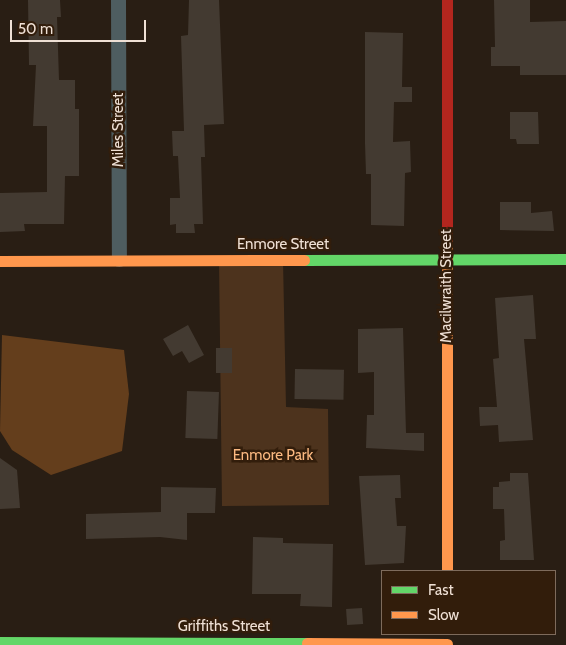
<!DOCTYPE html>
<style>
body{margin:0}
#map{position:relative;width:566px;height:645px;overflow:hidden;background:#291e14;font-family:Cabin,sans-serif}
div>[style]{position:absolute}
.green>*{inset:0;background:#4d331d}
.water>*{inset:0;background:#643e1c}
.building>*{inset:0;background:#433a31;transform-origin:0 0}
.street>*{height:15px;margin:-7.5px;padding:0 7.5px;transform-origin:7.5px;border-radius:7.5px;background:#4e5d60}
.fast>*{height:11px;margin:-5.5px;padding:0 5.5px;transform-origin:5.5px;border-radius:5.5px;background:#63d668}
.slow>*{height:11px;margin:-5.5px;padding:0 5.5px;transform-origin:5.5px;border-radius:5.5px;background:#ff974d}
.jam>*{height:11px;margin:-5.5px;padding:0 5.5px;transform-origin:5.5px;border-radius:5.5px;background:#b3261e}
span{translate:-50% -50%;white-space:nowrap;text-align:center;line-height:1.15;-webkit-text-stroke:5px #321d0b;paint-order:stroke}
.street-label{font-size:15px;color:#efe0d5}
.park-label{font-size:15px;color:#fcb981}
.legend{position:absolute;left:381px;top:570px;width:175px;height:65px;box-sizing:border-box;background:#321d0b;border:1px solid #7e6b5c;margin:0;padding:6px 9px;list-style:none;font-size:15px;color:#efe0d5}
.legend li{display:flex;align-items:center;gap:10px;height:25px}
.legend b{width:25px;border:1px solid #7e6b5c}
.scale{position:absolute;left:10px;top:20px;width:136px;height:22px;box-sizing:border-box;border:2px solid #efe0d5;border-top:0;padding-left:6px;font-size:15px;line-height:18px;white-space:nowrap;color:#efe0d5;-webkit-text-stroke:4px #321d0b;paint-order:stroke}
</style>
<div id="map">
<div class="green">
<i style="clip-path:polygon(219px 259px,283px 260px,286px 407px,328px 409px,329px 505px,222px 506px)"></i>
</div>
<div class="water">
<i style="clip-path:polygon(2px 335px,124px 350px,129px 394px,122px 451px,51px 475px,12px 450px,0 431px)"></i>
</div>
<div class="building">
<i style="clip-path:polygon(28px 0,60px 0,61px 17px,57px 17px,59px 80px,75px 80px,75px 109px,79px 109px,79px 176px,65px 176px,64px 224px,24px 224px,25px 231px,0 232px,0 193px,47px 192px,47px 126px,33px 126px,36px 65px,29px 65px)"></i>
<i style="clip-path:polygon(189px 0,219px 0,224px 124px,204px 125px,205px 157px,201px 157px,203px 224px,194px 224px,195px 233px,176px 233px,176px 224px,170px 225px,170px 198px,180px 198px,178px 156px,173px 156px,172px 131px,184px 131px,181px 36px,188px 35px)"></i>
<i style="clip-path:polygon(494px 0,530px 0,530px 22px,566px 21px,566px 75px,520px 75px,520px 66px,491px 66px,491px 47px,495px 47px)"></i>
<i style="clip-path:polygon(365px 32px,403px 33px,402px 87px,412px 87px,412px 102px,394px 102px,393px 142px,410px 141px,411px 172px,405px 173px,404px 226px,371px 225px,371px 174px,366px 174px,365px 143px)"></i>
<i style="clip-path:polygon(510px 112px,538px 112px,539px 144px,517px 144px,516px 139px,510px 139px)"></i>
<i style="clip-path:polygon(500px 202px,531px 202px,531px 213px,552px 211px,554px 231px,500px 230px)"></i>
<i style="clip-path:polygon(533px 295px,536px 339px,524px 339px,533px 440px,499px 442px,498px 425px,480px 426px,479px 407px,497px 407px,493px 359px,499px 358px,495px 298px)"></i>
<i style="clip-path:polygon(188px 325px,204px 355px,189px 363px,182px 351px,173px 356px,163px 339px)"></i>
<i style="clip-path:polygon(403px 328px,406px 433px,424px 433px,424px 451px,366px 448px,367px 415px,374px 415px,374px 372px,358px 373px,358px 329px)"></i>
<i style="left:216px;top:348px;width:16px;height:25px"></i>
<i style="left:295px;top:369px;width:49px;height:30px;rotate:1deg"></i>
<i style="left:187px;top:391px;width:32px;height:47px;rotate:2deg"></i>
<i style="clip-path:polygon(0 458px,17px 470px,20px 508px,0 509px)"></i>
<i style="clip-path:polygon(510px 473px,528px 473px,534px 560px,500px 560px,500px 541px,505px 540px,504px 509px,493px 509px,493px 487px,499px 487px,499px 482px,510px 481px)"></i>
<i style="clip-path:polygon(400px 475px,401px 498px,395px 498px,397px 526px,406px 526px,404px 563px,365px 565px,359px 476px)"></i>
<i style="clip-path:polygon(161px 487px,216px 488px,215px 513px,187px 513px,187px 540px,160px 537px,86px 539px,86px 514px,161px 512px)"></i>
<i style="clip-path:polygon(253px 537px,283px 538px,283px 543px,333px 544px,332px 607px,300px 606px,301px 594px,252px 594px)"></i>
<i style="left:362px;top:608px;width:16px;height:16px;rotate:86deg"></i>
</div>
<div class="street">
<i style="left:118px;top:0;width:259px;rotate:89.8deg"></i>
</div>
<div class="fast">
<i style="left:304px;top:260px;width:262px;rotate:-0.2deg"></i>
<i style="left:0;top:642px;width:307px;rotate:0.2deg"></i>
</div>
<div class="slow">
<i style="left:447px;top:239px;width:332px;rotate:90deg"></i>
<i style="left:0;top:261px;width:304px;rotate:-0.2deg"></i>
<i style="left:307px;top:643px;width:140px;rotate:0.4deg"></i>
</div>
<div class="jam">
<i style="left:447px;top:0;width:239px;rotate:90deg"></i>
</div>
<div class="street-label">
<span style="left:119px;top:130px;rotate:-90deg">Miles Street</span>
<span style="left:283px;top:245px">Enmore Street</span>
<span style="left:447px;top:286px;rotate:-90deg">Macilwraith Street</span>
<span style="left:224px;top:627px">Griffiths Street</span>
</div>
<div class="park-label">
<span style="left:273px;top:456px">Enmore Park</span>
</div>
<ul class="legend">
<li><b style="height:6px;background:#63d668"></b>Fast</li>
<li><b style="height:6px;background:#ff974d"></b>Slow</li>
</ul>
<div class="scale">50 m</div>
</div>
